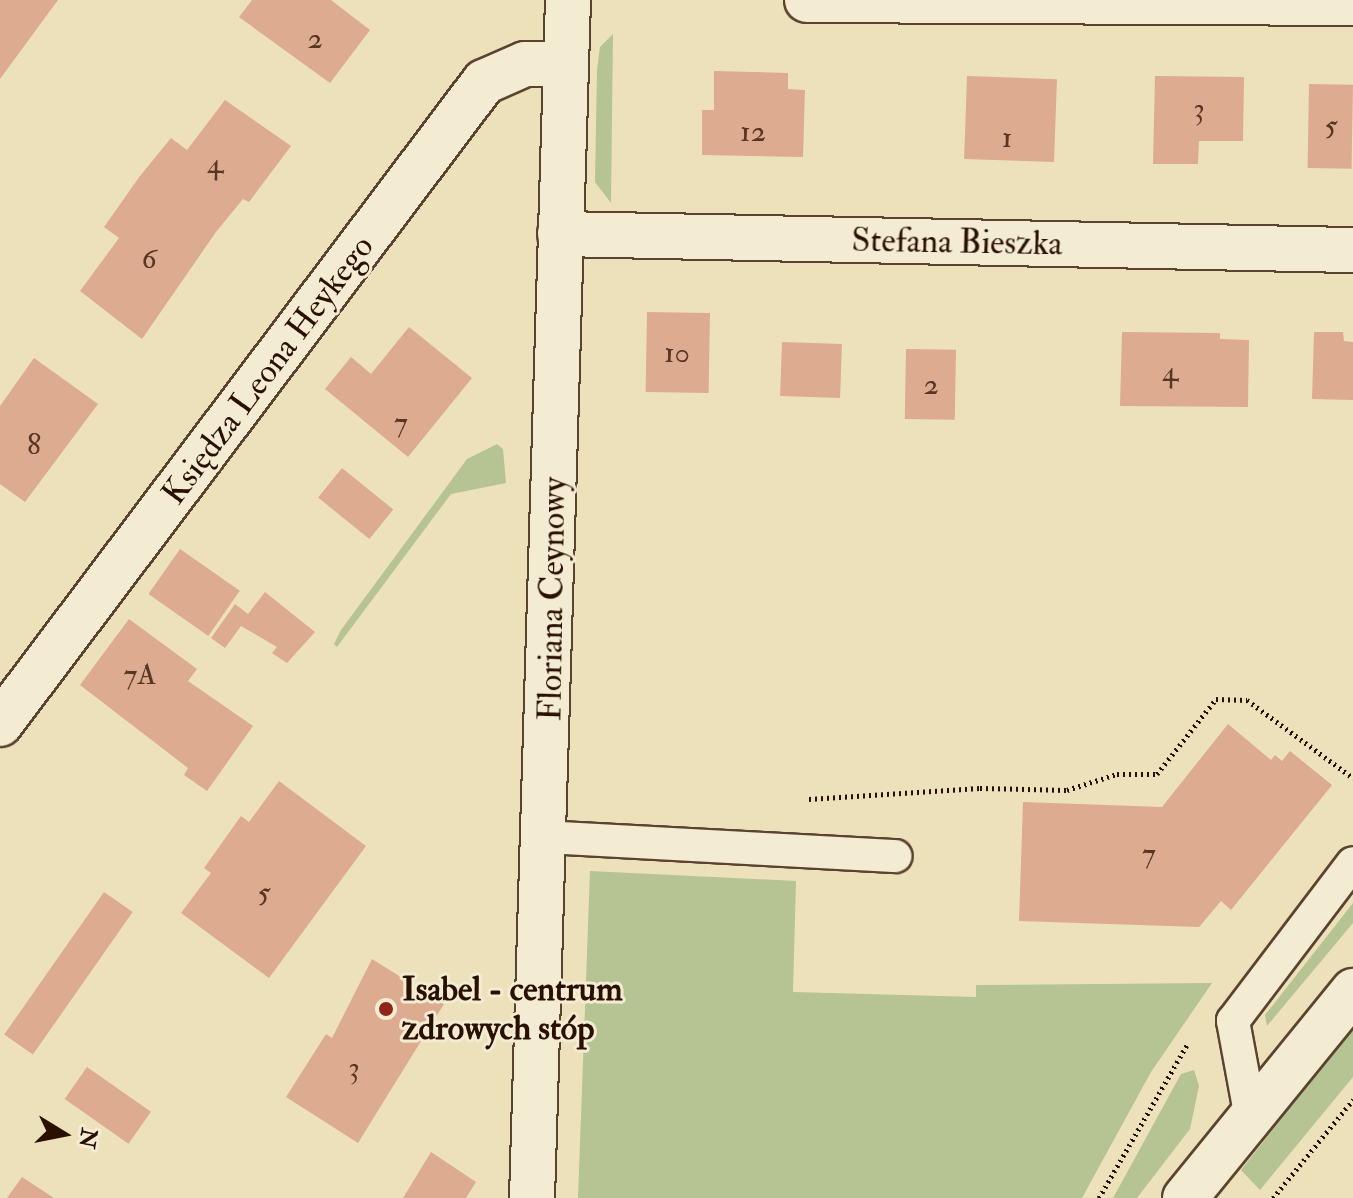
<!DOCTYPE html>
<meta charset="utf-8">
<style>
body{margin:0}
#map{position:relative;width:1353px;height:1198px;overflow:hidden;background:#ede1bb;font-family:"IM FELL Double Pica",serif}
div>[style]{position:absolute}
.green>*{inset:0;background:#b6c392}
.building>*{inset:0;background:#ddab90;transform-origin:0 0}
.path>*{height:5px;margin-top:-2.5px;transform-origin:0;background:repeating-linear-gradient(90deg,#2a1000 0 2px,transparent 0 6px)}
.roads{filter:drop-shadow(2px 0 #5b442f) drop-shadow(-2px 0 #5b442f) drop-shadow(0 2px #5b442f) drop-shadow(0 -2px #5b442f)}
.service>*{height:32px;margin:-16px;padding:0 16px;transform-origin:16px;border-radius:16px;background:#f3ecd3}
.minor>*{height:44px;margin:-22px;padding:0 22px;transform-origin:22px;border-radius:22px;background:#f3ecd3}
.tertiary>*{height:44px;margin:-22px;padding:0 22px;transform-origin:22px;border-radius:22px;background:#f3ecd3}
.secondary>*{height:44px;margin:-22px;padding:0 22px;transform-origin:22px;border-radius:22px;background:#f3ecd3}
.dots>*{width:22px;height:22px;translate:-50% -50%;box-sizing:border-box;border:4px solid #f3ecd3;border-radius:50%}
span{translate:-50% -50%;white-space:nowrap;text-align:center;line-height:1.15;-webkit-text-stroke:6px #f3ecd3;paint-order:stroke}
.number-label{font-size:30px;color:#573724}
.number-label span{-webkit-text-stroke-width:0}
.street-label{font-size:34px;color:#2a1000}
.poi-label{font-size:34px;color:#2a1000;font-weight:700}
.left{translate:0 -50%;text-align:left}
.north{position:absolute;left:24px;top:1094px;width:80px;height:80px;-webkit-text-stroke:6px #f3ecd3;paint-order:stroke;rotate:100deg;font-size:22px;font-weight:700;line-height:32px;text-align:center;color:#2a1000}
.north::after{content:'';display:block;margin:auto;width:28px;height:36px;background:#2a1000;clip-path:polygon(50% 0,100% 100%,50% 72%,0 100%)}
</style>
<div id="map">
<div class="green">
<i style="clip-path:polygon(613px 34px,611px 203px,595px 182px,597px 70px,600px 47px)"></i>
<i style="clip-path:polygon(497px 444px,503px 449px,506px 483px,451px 494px,337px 647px,334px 644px,341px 630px,467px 459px)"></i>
<i style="clip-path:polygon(590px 871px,796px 881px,793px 992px,976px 997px,976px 985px,1212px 983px,1151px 1072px,1082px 1198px,578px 1198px)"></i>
<i style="clip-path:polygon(1353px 903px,1353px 923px,1267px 1026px,1265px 1015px)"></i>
<i style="clip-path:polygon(1353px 1028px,1353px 1077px,1260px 1190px,1241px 1170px)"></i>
<i style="clip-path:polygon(1194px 1070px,1199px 1086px,1190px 1129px,1137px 1198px,1113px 1198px,1181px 1074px)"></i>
</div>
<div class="building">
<i style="clip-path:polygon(0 0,58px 0,0 79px)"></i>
<i style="clip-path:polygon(252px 0,331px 0,370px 30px,330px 83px,239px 17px)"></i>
<i style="clip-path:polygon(714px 71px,788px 73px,788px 89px,805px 90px,803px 157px,702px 155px,702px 110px,714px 110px)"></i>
<i style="left:967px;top:76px;width:90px;height:83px;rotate:2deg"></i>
<i style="clip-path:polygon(1155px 76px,1244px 77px,1243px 141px,1199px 141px,1198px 164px,1153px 164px)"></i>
<i style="left:1309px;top:84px;width:44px;height:84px;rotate:1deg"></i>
<i style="clip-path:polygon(225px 100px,291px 146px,249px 202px,243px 199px,216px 232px,142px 339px,80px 291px,119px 238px,104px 227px,140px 176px,171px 138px,187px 150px)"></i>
<i style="left:647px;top:312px;width:63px;height:80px;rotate:1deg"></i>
<i style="clip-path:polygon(409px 327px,472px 378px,408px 457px,325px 389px,351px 357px,371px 374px)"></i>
<i style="clip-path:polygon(1122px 332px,1220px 333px,1220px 339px,1249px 340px,1248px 407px,1120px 406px)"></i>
<i style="clip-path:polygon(1314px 332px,1343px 332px,1344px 341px,1353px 342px,1353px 400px,1312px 399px)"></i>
<i style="left:782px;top:342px;width:60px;height:54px;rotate:2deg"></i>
<i style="left:906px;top:349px;width:50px;height:70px;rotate:1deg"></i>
<i style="clip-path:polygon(34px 358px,98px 404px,25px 502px,0 484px,0 406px)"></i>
<i style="left:342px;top:468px;width:66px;height:38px;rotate:39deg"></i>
<i style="left:180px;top:549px;width:73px;height:55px;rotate:35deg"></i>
<i style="clip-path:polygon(265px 592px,315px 632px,287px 663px,272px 653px,277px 647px,241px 626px,225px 648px,211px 638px,235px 604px,248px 614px)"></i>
<i style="clip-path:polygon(129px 619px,197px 669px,188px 681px,253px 726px,207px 791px,184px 775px,188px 768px,80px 685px)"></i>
<i style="clip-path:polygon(1228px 724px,1271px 760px,1275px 755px,1282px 761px,1290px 751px,1332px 785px,1231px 910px,1221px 901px,1199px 927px,1019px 921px,1023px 802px,1162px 807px)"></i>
<i style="clip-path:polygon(279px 781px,366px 846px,269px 978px,181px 913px,211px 873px,204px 868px,241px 816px,249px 822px)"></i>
<i style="left:104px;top:892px;width:35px;height:174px;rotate:35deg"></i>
<i style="clip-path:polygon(372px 959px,444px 1004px,358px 1143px,286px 1097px,326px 1034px,332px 1038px)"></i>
<i style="left:87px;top:1067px;width:78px;height:39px;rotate:35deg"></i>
<i style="clip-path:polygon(431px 1152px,476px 1182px,466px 1198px,403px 1198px)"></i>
<i style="clip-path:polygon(22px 1177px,54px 1198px,7px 1198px)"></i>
</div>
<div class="path">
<i style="left:809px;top:799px;width:171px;rotate:-3.7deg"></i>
<i style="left:980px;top:788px;width:87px;rotate:1.3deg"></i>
<i style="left:1067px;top:790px;width:52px;rotate:-17.7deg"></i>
<i style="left:1117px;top:774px;width:40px"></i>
<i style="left:1157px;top:774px;width:95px;rotate:-51.8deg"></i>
<i style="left:1216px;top:699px;width:31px;rotate:2deg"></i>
<i style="left:1247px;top:700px;width:132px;rotate:36.3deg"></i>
<i style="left:1099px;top:1198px;width:179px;rotate:-60.1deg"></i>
<i style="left:1273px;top:1198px;width:127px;rotate:-50.8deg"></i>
</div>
<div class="roads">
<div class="service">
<i style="left:544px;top:837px;width:352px;rotate:3.1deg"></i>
<i style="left:1251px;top:1118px;width:99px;rotate:-100.5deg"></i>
<i style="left:1233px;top:1021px;width:198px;rotate:-52.8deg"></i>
</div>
<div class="minor">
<i style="left:807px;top:0;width:546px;rotate:0.31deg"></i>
<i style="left:560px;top:234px;width:793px;rotate:1.16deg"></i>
<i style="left:0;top:724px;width:804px;rotate:-52.99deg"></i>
<i style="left:484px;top:82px;width:45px;rotate:-23.7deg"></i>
<i style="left:525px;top:64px;width:40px"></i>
</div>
<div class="tertiary">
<i style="left:532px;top:1198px;width:1199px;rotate:-88.28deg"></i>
</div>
<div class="secondary">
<i style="left:1185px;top:1198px;width:267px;rotate:-50.9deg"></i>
</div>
</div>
<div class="dots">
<i style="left:386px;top:1009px;background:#8f2418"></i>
</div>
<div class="number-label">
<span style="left:315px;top:39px">2</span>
<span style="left:1199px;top:109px">3</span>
<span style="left:1331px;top:126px">5</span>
<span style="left:753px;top:132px">12</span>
<span style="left:1007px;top:138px">1</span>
<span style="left:215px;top:164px">4</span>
<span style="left:149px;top:259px">6</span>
<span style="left:677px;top:353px">10</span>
<span style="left:1170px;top:372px">4</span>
<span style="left:931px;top:385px">2</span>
<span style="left:401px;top:423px">7</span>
<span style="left:34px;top:445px">8</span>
<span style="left:140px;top:675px">7A</span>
<span style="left:1149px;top:854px">7</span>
<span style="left:264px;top:893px">5</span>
<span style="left:354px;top:1068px">3</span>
</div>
<div class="street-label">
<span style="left:957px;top:242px;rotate:1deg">Stefana Bieszka</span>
<span style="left:268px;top:370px;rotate:-53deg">Księdza Leona Heykego</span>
<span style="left:552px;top:599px;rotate:-89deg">Floriana Ceynowy</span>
</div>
<div class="poi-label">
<span class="left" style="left:402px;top:1009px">Isabel - centrum<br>zdrowych stóp</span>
</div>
<div class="north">N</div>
</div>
